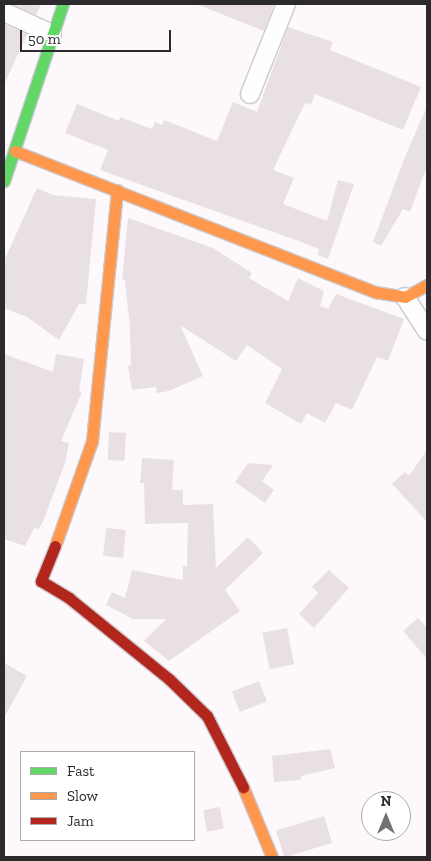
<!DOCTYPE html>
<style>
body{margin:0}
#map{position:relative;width:431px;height:861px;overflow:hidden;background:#fcf8fc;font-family:"Zilla Slab",serif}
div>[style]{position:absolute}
.building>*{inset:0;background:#e9e0e5;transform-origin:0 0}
.roads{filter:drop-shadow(1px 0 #ccc9cd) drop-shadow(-1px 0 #ccc9cd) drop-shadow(0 1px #ccc9cd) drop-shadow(0 -1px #ccc9cd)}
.street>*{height:18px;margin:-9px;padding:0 9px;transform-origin:9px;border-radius:9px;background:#fffeff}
.fast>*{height:11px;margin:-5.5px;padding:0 5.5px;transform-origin:5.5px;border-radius:5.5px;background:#63d668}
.slow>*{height:11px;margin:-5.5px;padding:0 5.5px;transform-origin:5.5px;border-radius:5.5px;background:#ff974d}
.jam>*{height:11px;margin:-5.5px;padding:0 5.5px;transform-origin:5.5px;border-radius:5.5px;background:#b3261e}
span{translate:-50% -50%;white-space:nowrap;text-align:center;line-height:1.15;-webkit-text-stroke:5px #fff;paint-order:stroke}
.frame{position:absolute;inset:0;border:5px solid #2d2a2e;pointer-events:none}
.legend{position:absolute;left:20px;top:751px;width:175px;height:90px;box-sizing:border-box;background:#fff;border:1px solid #abaaab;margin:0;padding:6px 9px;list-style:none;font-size:15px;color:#2d2a2e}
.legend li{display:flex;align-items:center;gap:10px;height:25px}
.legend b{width:25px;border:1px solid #abaaab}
.north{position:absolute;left:361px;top:791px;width:50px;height:50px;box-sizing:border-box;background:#fff;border:1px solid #abaaab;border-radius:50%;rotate:0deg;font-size:14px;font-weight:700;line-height:20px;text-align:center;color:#2d2a2e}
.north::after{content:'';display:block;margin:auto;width:18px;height:22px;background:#757276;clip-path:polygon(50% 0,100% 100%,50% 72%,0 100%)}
.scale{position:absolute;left:20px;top:30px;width:151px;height:22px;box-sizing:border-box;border:2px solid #2d2a2e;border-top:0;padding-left:6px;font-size:15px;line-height:18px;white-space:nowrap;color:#2d2a2e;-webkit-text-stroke:4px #fff;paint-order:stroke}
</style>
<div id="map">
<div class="building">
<i style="clip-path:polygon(12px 4px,41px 4px,36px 15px)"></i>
<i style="clip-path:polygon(196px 4px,274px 4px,264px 31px)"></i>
<i style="clip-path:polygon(4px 24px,27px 34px,4px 85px)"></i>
<i style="clip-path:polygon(288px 27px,333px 42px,330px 50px,421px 87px,403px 130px,315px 94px,311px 105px,305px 103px,273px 170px,294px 178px,283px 204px,327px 221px,338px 180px,354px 184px,328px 259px,318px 255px,319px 249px,296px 240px,100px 170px,108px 150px,65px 133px,77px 104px,119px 121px,120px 117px,152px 129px,155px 122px,162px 125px,164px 120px,217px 141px,233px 102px,257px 112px)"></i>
<i style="clip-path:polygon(427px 106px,427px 166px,410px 212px,403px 209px,381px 246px,373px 242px,405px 157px)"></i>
<i style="clip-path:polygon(37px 188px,53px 195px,96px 199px,86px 304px,79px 304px,59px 340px,27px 317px,4px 308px,4px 261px)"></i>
<i style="clip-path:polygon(128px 218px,213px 248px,252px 273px,249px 278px,288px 301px,298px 278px,324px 291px,320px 306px,328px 309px,336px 294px,404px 319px,388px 361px,377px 357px,352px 410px,336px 403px,325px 423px,307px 413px,301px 424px,265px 403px,282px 369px,247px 345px,236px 361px,180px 325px,203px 376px,169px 391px,157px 393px,156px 387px,132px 390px,128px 366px,131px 365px,130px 329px,125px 280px,122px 280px)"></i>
<i style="clip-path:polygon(4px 354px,53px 372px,56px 354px,84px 359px,79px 391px,82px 392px,61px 441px,69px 443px,65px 463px,43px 522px,38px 529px,34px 528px,25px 546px,4px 539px)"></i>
<i style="left:109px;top:432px;width:17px;height:28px;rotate:3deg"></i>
<i style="clip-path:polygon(427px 450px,427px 522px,392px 484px,405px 472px,409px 476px)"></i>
<i style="clip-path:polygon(142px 458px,174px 460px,172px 490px,183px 490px,183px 505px,213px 504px,216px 568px,248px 537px,263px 553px,225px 590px,240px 611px,169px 661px,144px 641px,166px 619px,133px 619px,106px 605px,112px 592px,125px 598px,132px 570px,183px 580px,183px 566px,187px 566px,188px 523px,145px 524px,144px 483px,140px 483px)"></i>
<i style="clip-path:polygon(248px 463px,273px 465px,262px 481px,274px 490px,265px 503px,235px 482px)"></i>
<i style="left:106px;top:528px;width:20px;height:28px;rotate:6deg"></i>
<i style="clip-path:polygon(329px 570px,349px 588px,314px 628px,299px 614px,318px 593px,312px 587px)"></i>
<i style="clip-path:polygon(418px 618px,427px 628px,427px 659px,403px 631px)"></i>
<i style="left:287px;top:628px;width:37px;height:25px;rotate:79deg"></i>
<i style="clip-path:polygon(4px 663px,27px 676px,4px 718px)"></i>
<i style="left:259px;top:681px;width:22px;height:29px;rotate:69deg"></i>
<i style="clip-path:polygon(330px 749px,335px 768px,301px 776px,301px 780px,274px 782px,272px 756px)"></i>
<i style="left:220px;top:807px;width:22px;height:17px;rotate:80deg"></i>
<i style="left:324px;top:816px;width:28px;height:50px;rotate:73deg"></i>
</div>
<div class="roads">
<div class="street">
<i style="left:4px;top:12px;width:53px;rotate:24.6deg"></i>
<i style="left:250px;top:94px;width:97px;rotate:-68.2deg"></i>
<i style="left:405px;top:297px;width:40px;rotate:57.1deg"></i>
</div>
<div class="fast">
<i style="left:4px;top:181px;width:187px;rotate:-71.6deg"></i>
</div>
<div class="slow">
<i style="left:15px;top:151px;width:387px;rotate:21.4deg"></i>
<i style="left:375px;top:292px;width:30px;rotate:9deg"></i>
<i style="left:405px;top:297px;width:25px;rotate:-29deg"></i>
<i style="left:55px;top:546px;width:111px;rotate:-70.6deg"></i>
<i style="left:92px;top:441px;width:252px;rotate:-84.3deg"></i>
<i style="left:243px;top:787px;width:76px;rotate:67.5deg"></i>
</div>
<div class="jam">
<i style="left:55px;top:546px;width:38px;rotate:112deg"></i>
<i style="left:41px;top:581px;width:33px;rotate:31deg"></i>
<i style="left:69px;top:598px;width:129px;rotate:39deg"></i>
<i style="left:169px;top:679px;width:53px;rotate:44.2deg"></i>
<i style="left:207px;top:716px;width:80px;rotate:63.1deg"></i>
</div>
</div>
<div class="frame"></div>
<ul class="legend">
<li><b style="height:6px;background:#63d668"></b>Fast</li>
<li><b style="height:6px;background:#ff974d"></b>Slow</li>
<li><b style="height:6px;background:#b3261e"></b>Jam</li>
</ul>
<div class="north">N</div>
<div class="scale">50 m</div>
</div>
